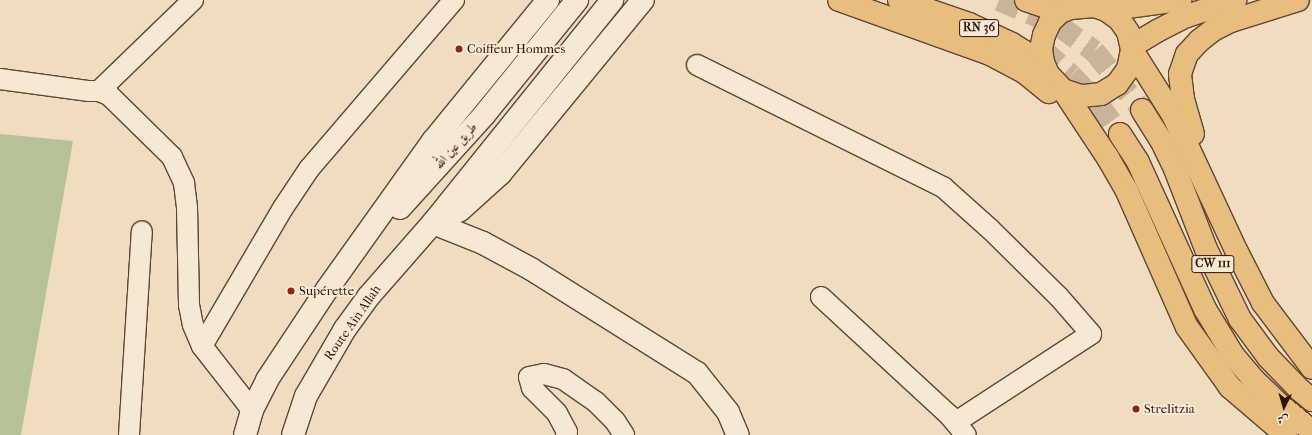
<!DOCTYPE html>
<meta charset="utf-8">
<style>
body{margin:0}
#map{position:relative;width:1312px;height:435px;overflow:hidden;background:#f0dcbe;font-family:"IM FELL French Canon",Amiri,serif}
div>[style]{position:absolute}
.green>*{inset:0;background:#b4c296}
.highway-tunnel>*{height:22px;margin-top:-11px;transform-origin:0;background:repeating-linear-gradient(90deg,#cab499 0 22px,transparent 0 33px)}
.roads{filter:drop-shadow(1px 0 #624435) drop-shadow(-1px 0 #624435) drop-shadow(0 1px #624435) drop-shadow(0 -1px #624435)}
.street>*{height:20px;margin:-10px;padding:0 10px;transform-origin:10px;border-radius:10px;background:#f5e8d5}
.secondary>*{height:22px;margin:-11px;padding:0 11px;transform-origin:11px;border-radius:11px;background:#f5e8d5}
.primary>*{height:22px;margin:-11px;padding:0 11px;transform-origin:11px;border-radius:11px;background:#e8be7f}
.highway>*{height:22px;margin:-11px;padding:0 11px;transform-origin:11px;border-radius:11px;background:#e8be7f}
.dots>*{width:11px;height:11px;translate:-50% -50%;box-sizing:border-box;border:2px solid #f5e8d5;border-radius:50%}
span{translate:-50% -50%;white-space:nowrap;text-align:center;line-height:1.15;-webkit-text-stroke:4px #f5e8d5;paint-order:stroke}
.shield-label span{padding:1px 3px;background:#f5e8d5;border:1px solid;border-radius:3px;-webkit-text-stroke-width:0}
.shield-label{font-size:12px;color:#321207;font-weight:700}
.poi-label{font-size:13px;color:#321207}
.left{translate:0 -50%;text-align:left}
.street-label{font-size:13px;color:#321207}
.north{position:absolute;left:1264px;top:387px;width:40px;height:40px;-webkit-text-stroke:3px #f5e8d5;paint-order:stroke;rotate:185deg;font-size:11px;font-weight:700;line-height:16px;text-align:center;color:#321207}
.north::after{content:'';display:block;margin:auto;width:14px;height:18px;background:#321207;clip-path:polygon(50% 0,100% 100%,50% 72%,0 100%)}
</style>
<div id="map">
<div class="green">
<i style="clip-path:polygon(0 134px,73px 141px,21px 435px,0 435px)"></i>
</div>
<div class="highway-tunnel">
<i style="left:999px;top:0;width:65px;rotate:23.4deg"></i>
<i style="left:1059px;top:26px;width:43px;rotate:35.5deg"></i>
<i style="left:1094px;top:51px;width:76px;rotate:50.9deg"></i>
<i style="left:1031px;top:43px;width:13px;rotate:29deg"></i>
<i style="left:1042px;top:49px;width:39px;rotate:42deg"></i>
<i style="left:1071px;top:75px;width:40px;rotate:47deg"></i>
<i style="left:1098px;top:104px;width:37px;rotate:54deg"></i>
</div>
<div class="roads">
<div class="street">
<i style="left:697px;top:65px;width:275px;rotate:26.4deg"></i>
<i style="left:943px;top:187px;width:63px;rotate:41.8deg"></i>
<i style="left:990px;top:229px;width:97px;rotate:44.6deg"></i>
<i style="left:1059px;top:297px;width:49px;rotate:49.1deg"></i>
<i style="left:1091px;top:334px;width:161px;rotate:146.9deg"></i>
<i style="left:0;top:79px;width:90px;rotate:7.7deg"></i>
<i style="left:89px;top:91px;width:10px"></i>
<i style="left:99px;top:91px;width:11px;rotate:22deg"></i>
<i style="left:109px;top:95px;width:88px;rotate:44.5deg"></i>
<i style="left:172px;top:157px;width:29px;rotate:65deg"></i>
<i style="left:184px;top:183px;width:25px;rotate:83deg"></i>
<i style="left:187px;top:208px;width:97px;rotate:88.8deg"></i>
<i style="left:189px;top:305px;width:20px;rotate:79deg"></i>
<i style="left:193px;top:325px;width:23px;rotate:67deg"></i>
<i style="left:202px;top:346px;width:81px;rotate:52deg"></i>
<i style="left:99px;top:91px;width:131px;rotate:-44.1deg"></i>
<i style="left:821px;top:297px;width:174px;rotate:42.7deg"></i>
<i style="left:949px;top:415px;width:26px;rotate:50deg"></i>
<i style="left:202px;top:346px;width:160px;rotate:-59.6deg"></i>
<i style="left:283px;top:208px;width:47px;rotate:-56.3deg"></i>
<i style="left:309px;top:169px;width:223px;rotate:-49.4deg"></i>
<i style="left:129px;top:435px;width:204px;rotate:-86.4deg"></i>
<i style="left:566px;top:435px;width:3px;rotate:-72deg"></i>
<i style="left:567px;top:432px;width:21px;rotate:-118deg"></i>
<i style="left:557px;top:413px;width:35px;rotate:-135deg"></i>
<i style="left:532px;top:388px;width:11px;rotate:-105deg"></i>
<i style="left:529px;top:377px;width:15px;rotate:-11deg"></i>
<i style="left:544px;top:374px;width:20px;rotate:15deg"></i>
<i style="left:563px;top:379px;width:40px;rotate:34.9deg"></i>
<i style="left:596px;top:402px;width:27px;rotate:45deg"></i>
<i style="left:615px;top:421px;width:17px;rotate:57deg"></i>
</div>
<div class="secondary">
<i style="left:400px;top:208px;width:125px;rotate:-47.9deg"></i>
<i style="left:484px;top:115px;width:148px;rotate:-51deg"></i>
<i style="left:449px;top:215px;width:12px;rotate:-24deg"></i>
<i style="left:460px;top:210px;width:54px;rotate:-42deg"></i>
<i style="left:500px;top:174px;width:225px;rotate:-50.6deg"></i>
<i style="left:433px;top:223px;width:54px;rotate:21.8deg"></i>
<i style="left:483px;top:243px;width:55px;rotate:28.4deg"></i>
<i style="left:531px;top:269px;width:196px;rotate:32.1deg"></i>
<i style="left:697px;top:373px;width:50px;rotate:51.5deg"></i>
<i style="left:728px;top:412px;width:25px;rotate:67deg"></i>
<i style="left:245px;top:435px;width:26px;rotate:-74deg"></i>
<i style="left:252px;top:410px;width:34px;rotate:-63deg"></i>
<i style="left:267px;top:380px;width:110px;rotate:-56.5deg"></i>
<i style="left:328px;top:288px;width:181px;rotate:-54.5deg"></i>
<i style="left:433px;top:141px;width:182px;rotate:-50.8deg"></i>
<i style="left:293px;top:435px;width:41px;rotate:-71.6deg"></i>
<i style="left:306px;top:396px;width:78px;rotate:-59.8deg"></i>
<i style="left:345px;top:329px;width:41px;rotate:-54deg"></i>
<i style="left:369px;top:296px;width:97px;rotate:-48.8deg"></i>
<i style="left:433px;top:223px;width:286px;rotate:-51.2deg"></i>
</div>
<div class="primary">
<i style="left:839px;top:0;width:160px;rotate:19.7deg"></i>
<i style="left:990px;top:54px;width:38px;rotate:28deg"></i>
<i style="left:1024px;top:72px;width:32px;rotate:39deg"></i>
<i style="left:899px;top:0;width:74px;rotate:18.9deg"></i>
<i style="left:969px;top:24px;width:47px;rotate:24.9deg"></i>
<i style="left:1012px;top:44px;width:22px;rotate:32deg"></i>
<i style="left:1031px;top:56px;width:47px;rotate:46.7deg"></i>
<i style="left:1063px;top:90px;width:82px;rotate:56.5deg"></i>
<i style="left:1108px;top:158px;width:36px;rotate:60deg"></i>
<i style="left:1126px;top:189px;width:151px;rotate:66.2deg"></i>
<i style="left:1187px;top:327px;width:74px;rotate:54.4deg"></i>
<i style="left:1230px;top:387px;width:74px;rotate:40.6deg"></i>
<i style="left:1026px;top:0;width:36px;rotate:19deg"></i>
<i style="left:1106px;top:10px;width:75px;rotate:-7.7deg"></i>
<i style="left:1132px;top:46px;width:29px;rotate:-31deg"></i>
<i style="left:1157px;top:31px;width:34px;rotate:-27deg"></i>
<i style="left:1187px;top:16px;width:51px;rotate:-18.4deg"></i>
<i style="left:1132px;top:50px;width:77px;rotate:57.8deg"></i>
<i style="left:1173px;top:115px;width:151px;rotate:65deg"></i>
<i style="left:1237px;top:252px;width:57px;rotate:63deg"></i>
<i style="left:1263px;top:303px;width:81px;rotate:53deg"></i>
<i style="left:1048px;top:74px;width:13px;rotate:-113deg"></i>
<i style="left:1043px;top:62px;width:13px;rotate:-99deg"></i>
<i style="left:1041px;top:49px;width:14px;rotate:-78deg"></i>
<i style="left:1044px;top:35px;width:14px;rotate:-65deg"></i>
<i style="left:1050px;top:22px;width:14px;rotate:-45deg"></i>
<i style="left:1060px;top:12px;width:12px;rotate:-20deg"></i>
<i style="left:1071px;top:8px;width:23px;rotate:-5deg"></i>
<i style="left:1094px;top:6px;width:13px;rotate:18deg"></i>
<i style="left:1106px;top:10px;width:16px;rotate:35deg"></i>
<i style="left:1119px;top:19px;width:16px;rotate:55deg"></i>
<i style="left:1128px;top:32px;width:18px;rotate:77deg"></i>
<i style="left:1132px;top:50px;width:19px;rotate:102deg"></i>
<i style="left:1128px;top:69px;width:19px;rotate:126deg"></i>
<i style="left:1117px;top:84px;width:19px;rotate:148deg"></i>
<i style="left:1101px;top:94px;width:20px;rotate:174deg"></i>
<i style="left:1081px;top:96px;width:19px;rotate:-162deg"></i>
<i style="left:1193px;top:134px;width:36px;rotate:-106deg"></i>
<i style="left:1183px;top:99px;width:25px;rotate:-97deg"></i>
<i style="left:1180px;top:74px;width:21px;rotate:-71deg"></i>
<i style="left:1187px;top:54px;width:18px;rotate:-47deg"></i>
<i style="left:1199px;top:41px;width:18px;rotate:-38deg"></i>
<i style="left:1213px;top:30px;width:20px;rotate:-27deg"></i>
<i style="left:1231px;top:21px;width:70px;rotate:-17.4deg"></i>
</div>
<div class="highway">
<i style="left:1142px;top:110px;width:36px;rotate:58deg"></i>
<i style="left:1161px;top:140px;width:32px;rotate:64deg"></i>
<i style="left:1175px;top:169px;width:86px;rotate:68.8deg"></i>
<i style="left:1206px;top:249px;width:78px;rotate:64.1deg"></i>
<i style="left:1240px;top:319px;width:47px;rotate:53.6deg"></i>
<i style="left:1268px;top:357px;width:46px;rotate:45.9deg"></i>
<i style="left:1300px;top:390px;width:16px;rotate:40deg"></i>
<i style="left:1120px;top:134px;width:33px;rotate:57deg"></i>
<i style="left:1138px;top:162px;width:162px;rotate:65.5deg"></i>
<i style="left:1205px;top:309px;width:54px;rotate:58.7deg"></i>
<i style="left:1233px;top:355px;width:33px;rotate:50deg"></i>
<i style="left:1254px;top:380px;width:37px;rotate:44deg"></i>
<i style="left:1281px;top:406px;width:40px;rotate:39deg"></i>
</div>
</div>
<div class="dots">
<i style="left:459px;top:49px;background:#8f2418"></i>
<i style="left:291px;top:291px;background:#8f2418"></i>
<i style="left:1136px;top:409px;background:#8f2418"></i>
</div>
<div class="shield-label">
<span style="left:979px;top:28px">RN 36</span>
<span style="left:1213px;top:264px">CW 111</span>
</div>
<div class="poi-label">
<span class="left" style="left:467px;top:49px">Coiffeur Hommes</span>
<span class="left" style="left:299px;top:291px">Supérette</span>
<span class="left" style="left:1144px;top:409px">Strelitzia</span>
</div>
<div class="street-label">
<span style="left:456px;top:146px;rotate:-48deg">طريق عين الله</span>
<span style="left:353px;top:323px;rotate:-55deg">Route Aîn Allah</span>
</div>
<div class="north">ش</div>
</div>
